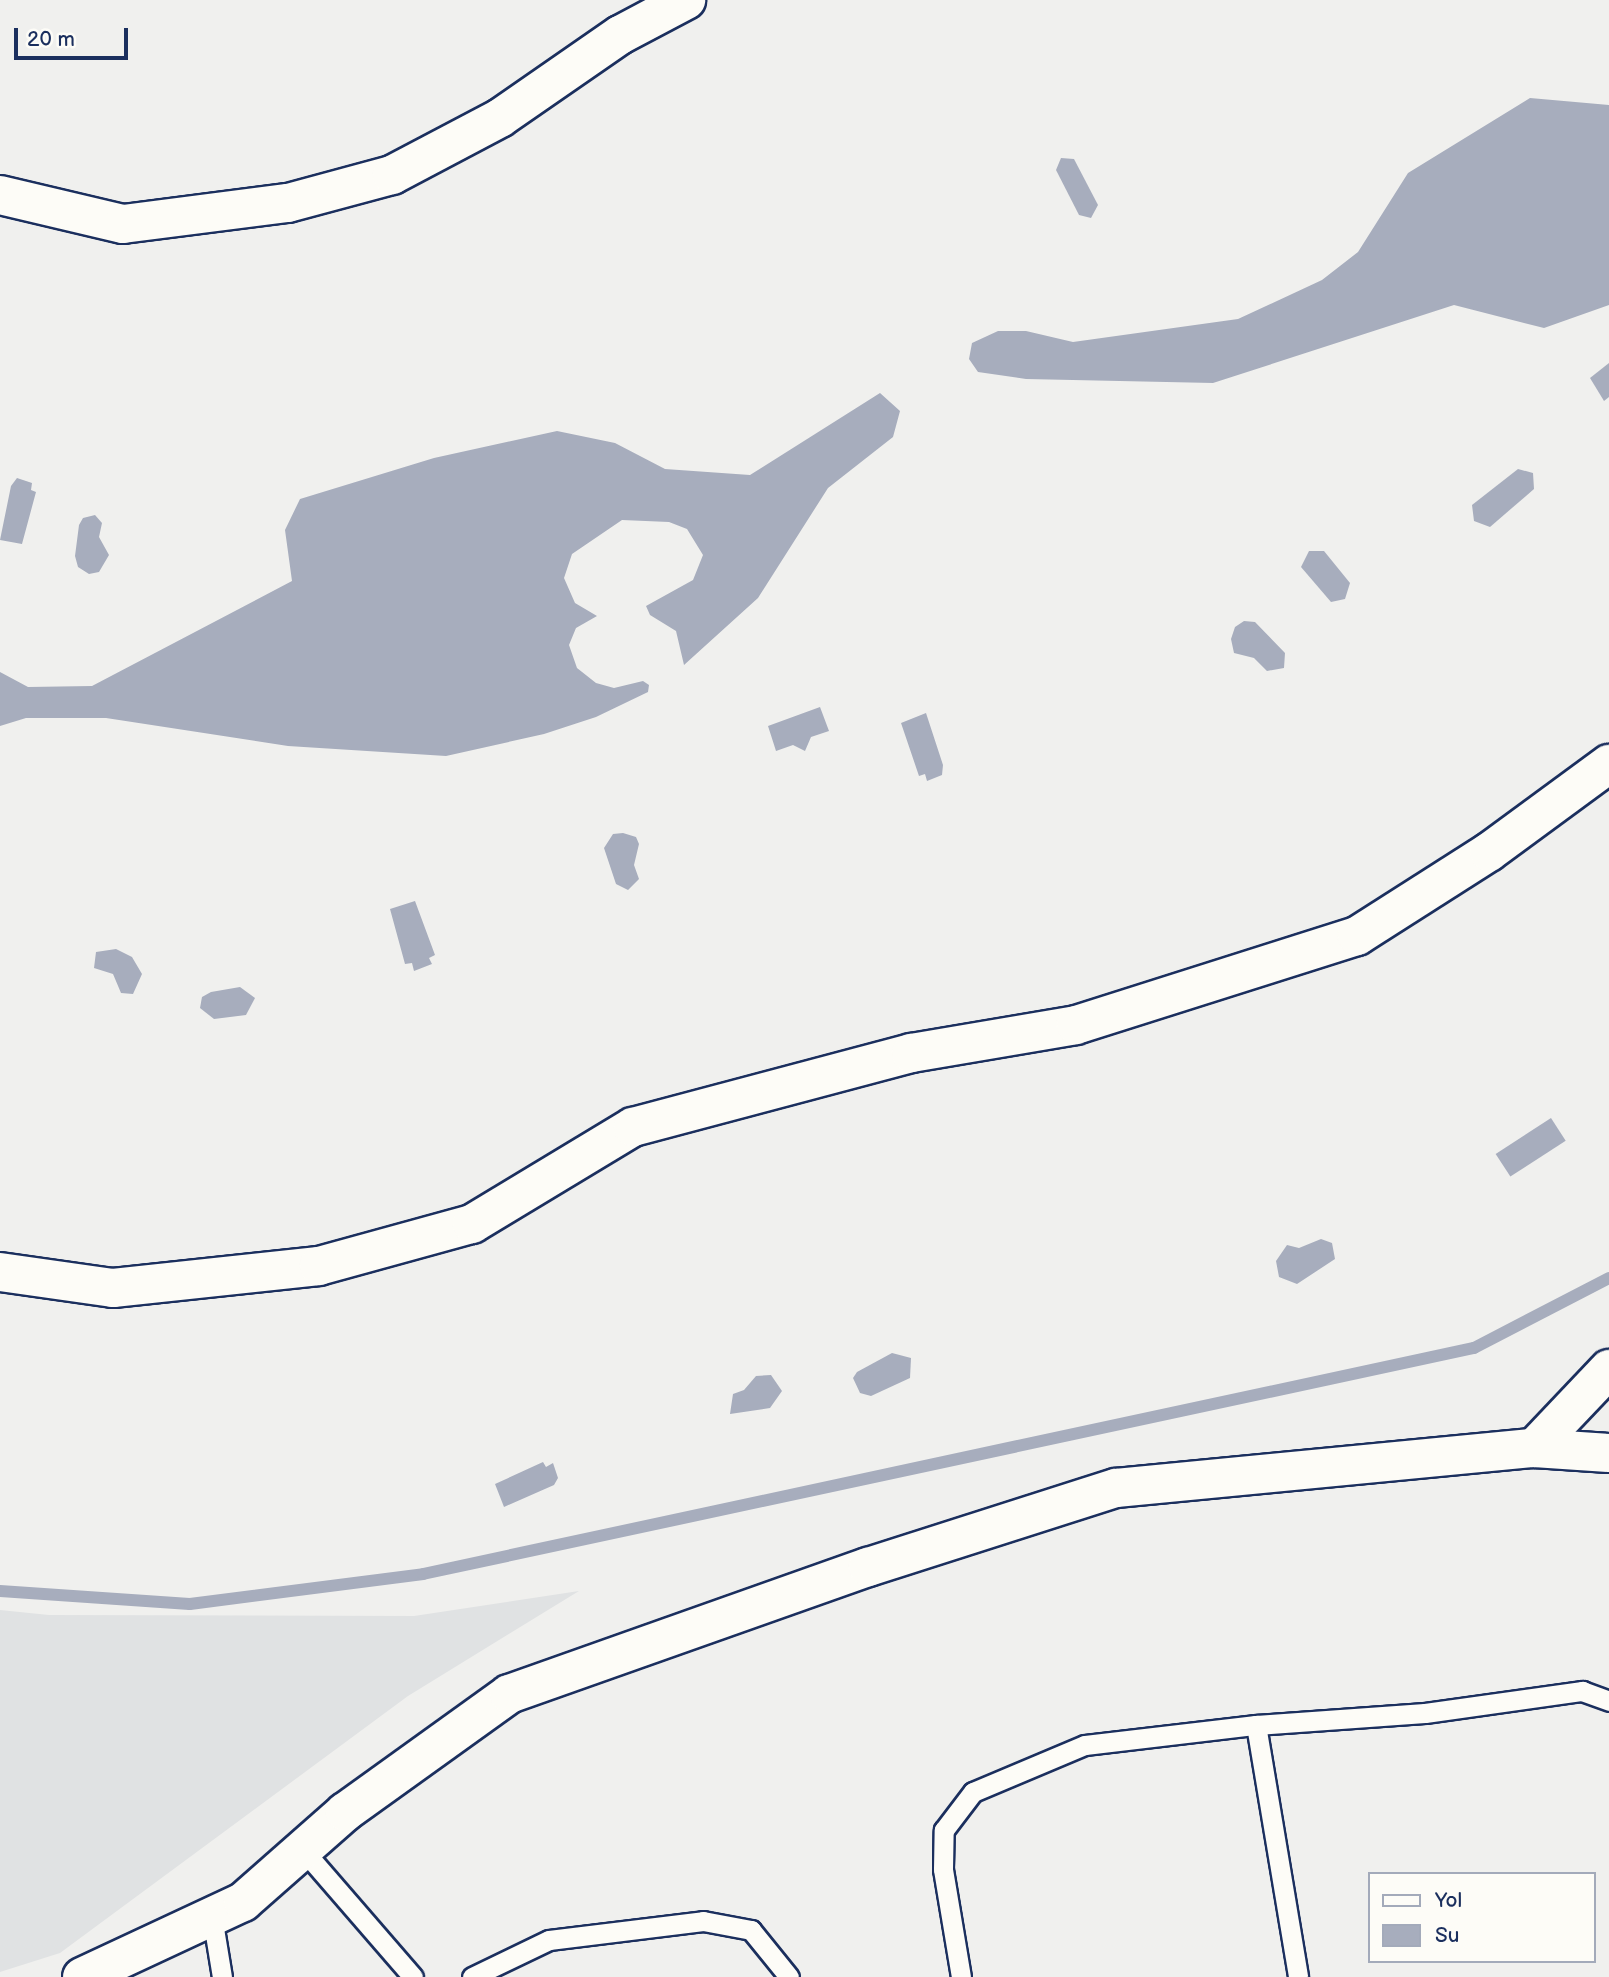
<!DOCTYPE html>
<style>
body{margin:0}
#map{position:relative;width:1609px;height:1977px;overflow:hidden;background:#f0f0ee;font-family:"Balsamiq Sans",sans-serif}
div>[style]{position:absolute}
.built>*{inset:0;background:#e0e2e3}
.water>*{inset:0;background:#a7adbd;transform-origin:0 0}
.stream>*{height:12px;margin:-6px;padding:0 6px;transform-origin:6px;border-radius:6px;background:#a7adbd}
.roads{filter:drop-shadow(2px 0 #1b2f5e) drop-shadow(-2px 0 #1b2f5e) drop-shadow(0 2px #1b2f5e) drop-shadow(0 -2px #1b2f5e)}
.service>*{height:19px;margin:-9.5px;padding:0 9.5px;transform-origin:9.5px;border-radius:9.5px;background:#fdfcf7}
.minor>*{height:38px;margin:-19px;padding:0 19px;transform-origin:19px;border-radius:19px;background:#fdfcf7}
.tertiary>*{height:38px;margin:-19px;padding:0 19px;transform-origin:19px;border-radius:19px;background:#fdfcf7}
span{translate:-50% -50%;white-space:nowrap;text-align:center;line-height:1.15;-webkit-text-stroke:5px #fdfcf7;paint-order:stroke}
.legend{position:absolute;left:1368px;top:1872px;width:228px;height:91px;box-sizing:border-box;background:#fdfcf7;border:2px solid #a3aaba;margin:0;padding:9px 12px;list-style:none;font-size:21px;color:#1b2f5e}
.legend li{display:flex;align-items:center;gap:14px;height:35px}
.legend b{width:35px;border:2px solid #a3aaba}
.scale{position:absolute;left:14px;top:28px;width:114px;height:32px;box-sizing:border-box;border:4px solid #1b2f5e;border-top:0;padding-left:9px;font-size:21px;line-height:24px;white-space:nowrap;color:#1b2f5e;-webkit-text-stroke:5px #fdfcf7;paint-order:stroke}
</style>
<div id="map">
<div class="built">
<i style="clip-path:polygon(579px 1591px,408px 1696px,60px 1953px,0 1972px,0 1610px,49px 1615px,414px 1616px)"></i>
</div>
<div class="water">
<i style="clip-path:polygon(1530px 98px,1609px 105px,1609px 305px,1544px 328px,1454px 305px,1213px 383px,1026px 379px,978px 372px,969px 359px,972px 343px,998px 331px,1026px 331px,1073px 342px,1238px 319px,1322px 280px,1358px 252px,1408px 173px)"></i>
<i style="clip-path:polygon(1061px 158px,1074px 159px,1098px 205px,1091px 218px,1079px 215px,1056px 170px)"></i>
<i style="clip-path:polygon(1609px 363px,1609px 397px,1604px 401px,1590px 378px)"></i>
<i style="clip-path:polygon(880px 393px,900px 411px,893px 437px,828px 488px,758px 598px,684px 665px,676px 631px,650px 615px,646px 606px,693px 580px,703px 555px,687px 529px,669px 522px,622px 520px,572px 554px,564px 578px,575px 603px,597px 616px,576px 628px,569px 645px,577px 668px,596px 683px,614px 688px,643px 681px,649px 685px,648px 692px,596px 717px,544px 734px,446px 756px,288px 746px,106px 718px,26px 718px,0 726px,0 672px,28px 687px,92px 686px,292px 581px,285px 530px,300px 499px,434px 458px,557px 431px,615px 443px,665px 469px,750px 475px)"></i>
<i style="clip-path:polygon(1518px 469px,1533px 473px,1534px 489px,1490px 527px,1474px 521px,1472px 505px)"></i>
<i style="clip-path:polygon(17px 478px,32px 483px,31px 490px,36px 492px,22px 544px,0 540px,11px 486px)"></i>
<i style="clip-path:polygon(95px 515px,102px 523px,99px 537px,109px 555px,99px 572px,89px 574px,78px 567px,75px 556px,79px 525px,83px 518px)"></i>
<i style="clip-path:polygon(1309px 551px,1324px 551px,1350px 583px,1345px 599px,1331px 602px,1301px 567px)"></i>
<i style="clip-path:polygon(1244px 621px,1255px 622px,1285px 653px,1284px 668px,1267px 671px,1254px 658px,1234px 653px,1231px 639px,1235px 627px)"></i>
<i style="clip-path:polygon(820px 707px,829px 731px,811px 737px,805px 751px,793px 745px,776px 751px,768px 726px)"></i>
<i style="clip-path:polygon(926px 713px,943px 765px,942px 775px,927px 781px,925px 774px,919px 776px,901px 723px)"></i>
<i style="clip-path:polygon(623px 833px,636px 837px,639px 844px,634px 865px,639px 879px,628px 890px,616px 884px,604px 848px,613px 834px)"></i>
<i style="clip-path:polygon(415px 901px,435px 955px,429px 958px,432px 964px,414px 971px,412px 963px,405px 964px,390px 909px)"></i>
<i style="clip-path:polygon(116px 949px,132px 957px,142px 974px,133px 994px,121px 993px,113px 974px,94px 968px,96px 952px)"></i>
<i style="clip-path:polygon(240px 987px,255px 998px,246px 1015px,214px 1019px,200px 1008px,202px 997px,211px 992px)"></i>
<i style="left:1551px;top:1118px;width:27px;height:66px;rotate:57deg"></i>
<i style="clip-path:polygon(1321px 1239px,1332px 1243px,1335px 1259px,1297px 1284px,1279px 1277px,1276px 1261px,1287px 1245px,1299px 1248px)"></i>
<i style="clip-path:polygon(892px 1353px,911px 1358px,910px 1378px,871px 1396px,860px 1393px,853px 1378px,857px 1372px)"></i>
<i style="clip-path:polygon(771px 1375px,782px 1391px,770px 1408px,730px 1414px,733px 1394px,744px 1390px,756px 1376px)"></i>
<i style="clip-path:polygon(543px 1462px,546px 1467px,553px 1463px,558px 1478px,554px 1485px,504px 1507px,495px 1484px)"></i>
</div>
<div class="stream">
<i style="left:0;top:1591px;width:190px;rotate:3.9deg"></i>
<i style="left:190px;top:1604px;width:235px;rotate:-7.3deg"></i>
<i style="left:423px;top:1574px;width:1075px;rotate:-12.14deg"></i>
<i style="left:1474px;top:1348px;width:152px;rotate:-27.4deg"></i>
</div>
<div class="roads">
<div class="service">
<i style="left:1256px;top:1725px;width:255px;rotate:80.5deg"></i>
<i style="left:303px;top:1850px;width:168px;rotate:49.1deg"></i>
<i style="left:212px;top:1916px;width:62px;rotate:80.7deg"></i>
<i style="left:472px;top:1977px;width:85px;rotate:-25.7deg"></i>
<i style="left:549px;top:1940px;width:155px;rotate:-7deg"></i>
<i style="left:703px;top:1921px;width:49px;rotate:10.6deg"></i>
<i style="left:751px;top:1930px;width:60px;rotate:51deg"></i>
<i style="left:961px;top:1977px;width:109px;rotate:-99.5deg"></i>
<i style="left:943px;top:1869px;width:39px;rotate:-89deg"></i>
<i style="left:944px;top:1830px;width:48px;rotate:-52.7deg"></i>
<i style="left:973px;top:1792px;width:121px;rotate:-22.8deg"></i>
<i style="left:1085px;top:1745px;width:172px;rotate:-6.7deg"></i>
<i style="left:1256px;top:1725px;width:169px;rotate:-4.1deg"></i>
<i style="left:1425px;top:1713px;width:159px;rotate:-8deg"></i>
<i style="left:1582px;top:1691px;width:29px;rotate:20deg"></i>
</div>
<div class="minor">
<i style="left:0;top:195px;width:126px;rotate:13.3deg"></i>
<i style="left:123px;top:224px;width:166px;rotate:-7.3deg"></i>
<i style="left:288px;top:203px;width:108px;rotate:-15.1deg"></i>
<i style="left:392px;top:175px;width:122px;rotate:-27.8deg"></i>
<i style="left:500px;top:118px;width:146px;rotate:-34.7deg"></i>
<i style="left:620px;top:35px;width:75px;rotate:-27.9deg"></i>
<i style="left:0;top:1272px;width:114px;rotate:8.1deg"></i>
<i style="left:113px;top:1288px;width:207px;rotate:-6.1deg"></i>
<i style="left:319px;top:1266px;width:159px;rotate:-15.4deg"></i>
<i style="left:472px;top:1224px;width:188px;rotate:-31.1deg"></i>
<i style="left:633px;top:1127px;width:288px;rotate:-14.9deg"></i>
<i style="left:911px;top:1053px;width:167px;rotate:-9.6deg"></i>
<i style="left:1076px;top:1025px;width:295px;rotate:-17.6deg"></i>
<i style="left:1357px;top:936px;width:156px;rotate:-32.5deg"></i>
<i style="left:1489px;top:852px;width:149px;rotate:-36.3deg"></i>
<i style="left:1534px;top:1448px;width:109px;rotate:-46.5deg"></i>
</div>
<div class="tertiary">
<i style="left:82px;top:1977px;width:178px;rotate:-25deg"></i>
<i style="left:243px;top:1902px;width:136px;rotate:-41.4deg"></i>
<i style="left:345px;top:1812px;width:202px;rotate:-35.7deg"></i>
<i style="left:509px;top:1694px;width:381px;rotate:-19.5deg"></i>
<i style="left:868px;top:1567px;width:260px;rotate:-17.7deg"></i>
<i style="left:1116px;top:1488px;width:420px;rotate:-5.5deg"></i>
<i style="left:1534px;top:1448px;width:75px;rotate:3.8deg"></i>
</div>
</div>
<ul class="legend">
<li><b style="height:9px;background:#fdfcf7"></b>Yol</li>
<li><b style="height:19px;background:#a7adbd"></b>Su</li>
</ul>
<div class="scale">20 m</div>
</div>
